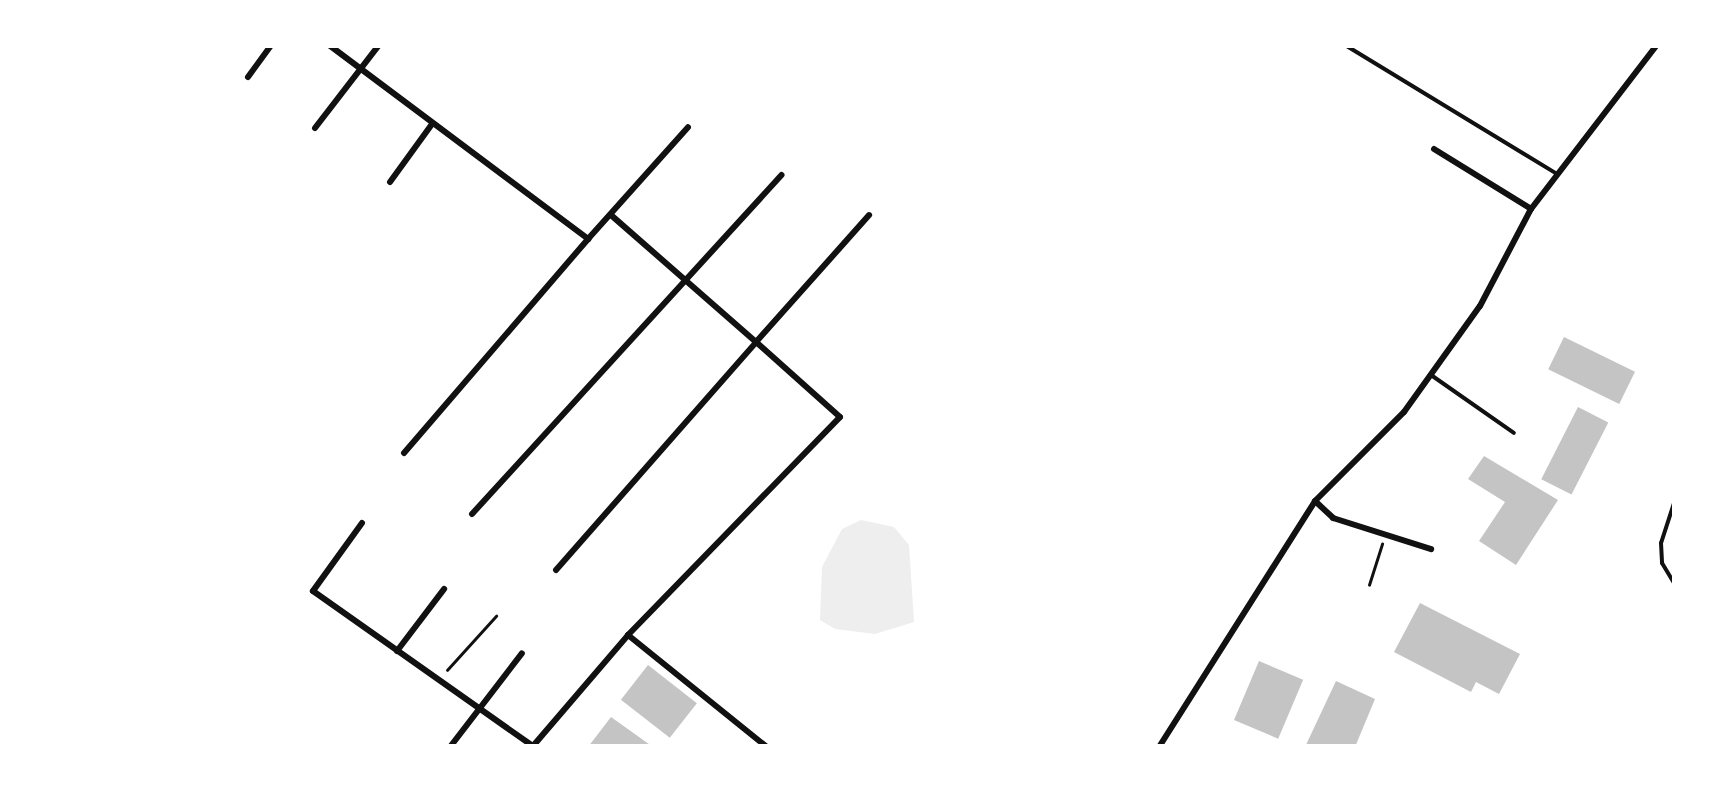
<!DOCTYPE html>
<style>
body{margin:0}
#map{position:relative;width:1720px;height:792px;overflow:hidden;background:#fff;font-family:"Sofia Sans Condensed",sans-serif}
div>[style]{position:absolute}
.green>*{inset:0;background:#eee}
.building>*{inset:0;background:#c4c4c4;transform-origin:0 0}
.path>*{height:2.5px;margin:-1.25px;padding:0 1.25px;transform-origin:1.25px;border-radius:1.25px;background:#111}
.service>*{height:4px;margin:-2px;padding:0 2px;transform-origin:2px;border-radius:2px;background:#111}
.minor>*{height:6px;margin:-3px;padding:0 3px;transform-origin:3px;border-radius:3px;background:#111}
span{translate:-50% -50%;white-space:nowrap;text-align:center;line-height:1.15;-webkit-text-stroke:8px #fff;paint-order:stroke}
.frame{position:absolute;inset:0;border:48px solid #fff;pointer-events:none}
</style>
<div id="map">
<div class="green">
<i style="clip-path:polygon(861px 520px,894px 527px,909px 545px,914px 622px,875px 634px,835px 629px,820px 620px,822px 567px,842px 529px)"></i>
</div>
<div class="building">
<i style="left:1564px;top:337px;width:79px;height:36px;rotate:26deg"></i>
<i style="left:1578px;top:407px;width:34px;height:81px;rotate:27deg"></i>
<i style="clip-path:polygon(1484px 456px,1558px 500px,1516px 565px,1479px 541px,1505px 502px,1468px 479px)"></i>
<i style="clip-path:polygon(1420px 603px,1520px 654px,1499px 694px,1476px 682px,1471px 692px,1394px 652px)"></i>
<i style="left:1259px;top:661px;width:48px;height:64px;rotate:23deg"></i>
<i style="left:648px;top:665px;width:62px;height:44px;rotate:38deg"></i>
<i style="clip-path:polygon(1336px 681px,1375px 699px,1355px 747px,1305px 747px)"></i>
<i style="clip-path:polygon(611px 717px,653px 747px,588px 747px)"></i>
</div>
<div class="path">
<i style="left:1369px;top:585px;width:43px;rotate:-72.4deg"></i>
<i style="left:447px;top:670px;width:73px;rotate:-47.8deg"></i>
</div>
<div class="service">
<i style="left:1345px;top:45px;width:248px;rotate:31.3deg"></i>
<i style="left:1431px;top:375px;width:101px;rotate:34.9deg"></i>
<i style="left:1675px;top:500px;width:45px;rotate:108deg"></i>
<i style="left:1661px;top:543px;width:20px;rotate:87deg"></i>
<i style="left:1662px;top:563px;width:26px;rotate:59deg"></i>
</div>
<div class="minor">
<i style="left:329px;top:45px;width:324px;rotate:36.8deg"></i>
<i style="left:588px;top:239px;width:150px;rotate:-48.2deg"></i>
<i style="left:248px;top:77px;width:39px;rotate:-54deg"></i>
<i style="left:315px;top:128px;width:105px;rotate:-52.4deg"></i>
<i style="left:1434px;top:149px;width:114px;rotate:31.7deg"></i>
<i style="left:390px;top:182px;width:72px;rotate:-54.1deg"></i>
<i style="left:404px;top:453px;width:282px;rotate:-49.3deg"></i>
<i style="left:1315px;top:501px;width:25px;rotate:43deg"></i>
<i style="left:1333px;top:518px;width:103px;rotate:17.6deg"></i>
<i style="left:472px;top:514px;width:459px;rotate:-47.6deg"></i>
<i style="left:362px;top:523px;width:84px;rotate:125.8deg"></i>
<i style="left:313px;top:591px;width:269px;rotate:35.2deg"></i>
<i style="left:556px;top:570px;width:303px;rotate:-48.7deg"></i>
<i style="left:756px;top:342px;width:193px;rotate:-138.8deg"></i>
<i style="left:628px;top:635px;width:304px;rotate:-45.8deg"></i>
<i style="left:840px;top:417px;width:113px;rotate:-138.2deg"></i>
<i style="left:756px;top:342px;width:170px;rotate:-48.3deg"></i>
<i style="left:397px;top:651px;width:78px;rotate:-52.8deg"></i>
<i style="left:533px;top:746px;width:146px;rotate:-49.4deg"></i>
<i style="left:628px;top:635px;width:179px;rotate:38.9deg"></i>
<i style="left:450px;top:747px;width:118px;rotate:-52.5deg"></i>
<i style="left:1159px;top:747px;width:291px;rotate:-57.6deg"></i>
<i style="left:1315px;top:501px;width:126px;rotate:-45deg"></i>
<i style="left:1404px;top:412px;width:130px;rotate:-54.4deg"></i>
<i style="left:1480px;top:306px;width:110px;rotate:-62.3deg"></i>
<i style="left:1531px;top:209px;width:207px;rotate:-52.5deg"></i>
</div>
<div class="frame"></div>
</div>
